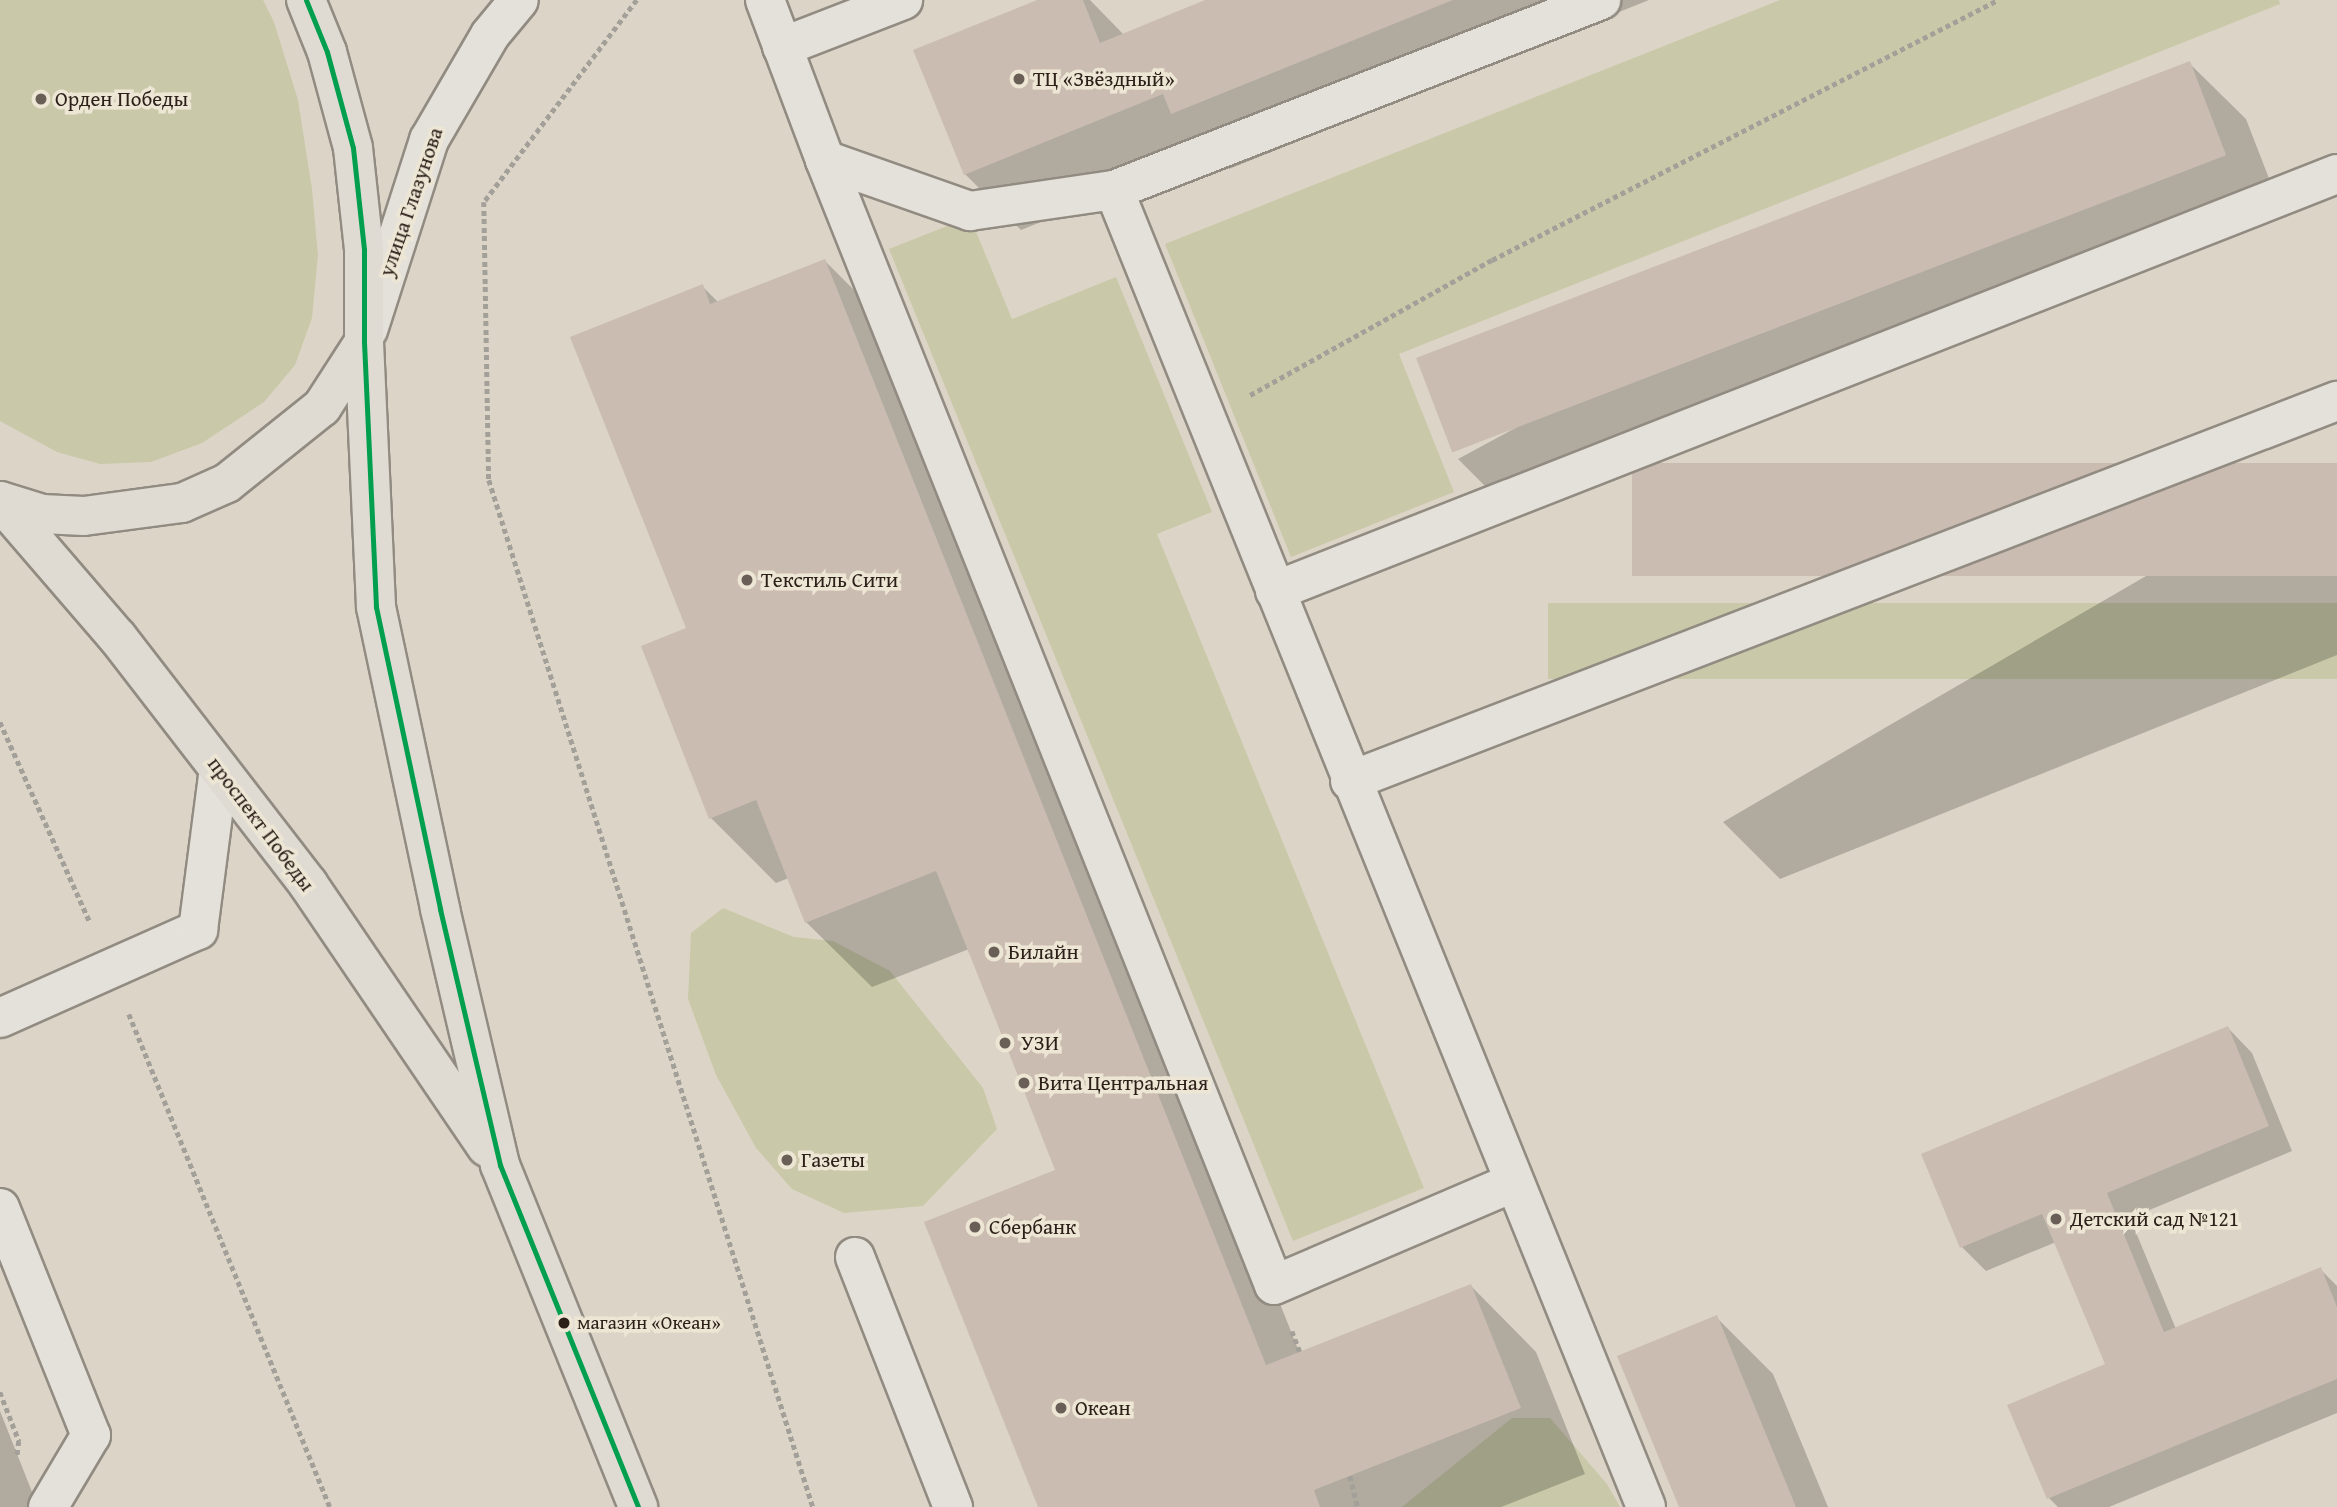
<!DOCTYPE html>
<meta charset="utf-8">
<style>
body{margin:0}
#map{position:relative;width:2337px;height:1507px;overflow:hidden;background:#dcd5c7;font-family:"Gentium Book Plus",serif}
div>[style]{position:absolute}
.green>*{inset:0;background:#c9c8a8;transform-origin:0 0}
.shadow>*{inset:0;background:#0003}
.building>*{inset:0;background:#cabcb0;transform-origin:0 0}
.path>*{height:4.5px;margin-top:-2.25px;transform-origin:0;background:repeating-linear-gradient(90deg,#a39f99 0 5px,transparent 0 8.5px)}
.roads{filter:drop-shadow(2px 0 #918b82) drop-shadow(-2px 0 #918b82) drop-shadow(0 2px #918b82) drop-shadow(0 -2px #918b82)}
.minor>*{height:38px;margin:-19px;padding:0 19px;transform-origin:19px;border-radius:19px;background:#e4e1da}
.major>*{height:38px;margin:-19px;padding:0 19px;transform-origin:19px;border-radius:19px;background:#dfdbd3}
.bus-1>*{height:5px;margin:-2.5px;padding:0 2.5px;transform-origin:2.5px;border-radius:2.5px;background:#029f4e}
.dots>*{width:19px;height:19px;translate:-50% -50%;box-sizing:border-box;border:4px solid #ede6d5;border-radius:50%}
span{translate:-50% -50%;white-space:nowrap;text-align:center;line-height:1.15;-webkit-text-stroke:7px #ede6d5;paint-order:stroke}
.bus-label{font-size:19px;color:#2d2019}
.left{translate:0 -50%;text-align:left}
.poi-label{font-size:21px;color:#2d2019}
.street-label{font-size:21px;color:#2d2019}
</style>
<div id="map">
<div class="green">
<i style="clip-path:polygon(0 0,263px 0,274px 22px,298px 100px,312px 189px,318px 255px,312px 318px,295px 365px,264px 402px,202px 443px,151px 462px,100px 464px,57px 452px,0 421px)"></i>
<i style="clip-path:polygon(1780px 0,2279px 0,2280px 4px,1399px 354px,1454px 492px,1291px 557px,1165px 244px)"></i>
<i style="clip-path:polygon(970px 217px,1012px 319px,1116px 277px,1212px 512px,1157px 534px,1424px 1188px,1293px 1241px,889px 249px)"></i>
<i style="left:2337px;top:603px;width:76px;height:789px;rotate:90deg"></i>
<i style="clip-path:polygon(723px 908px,794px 937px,833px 941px,890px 971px,983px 1088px,997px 1129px,923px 1206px,844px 1213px,792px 1189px,756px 1148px,716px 1075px,688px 999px,691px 933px)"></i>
<i style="clip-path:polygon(1512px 1418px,1550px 1418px,1607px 1484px,1620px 1507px,1402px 1507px)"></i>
</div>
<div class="shadow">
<i style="clip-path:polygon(1041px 0,1090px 0,1124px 35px,1210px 0,1649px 0,1229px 169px,1213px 153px,1021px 230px,965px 174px)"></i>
<i style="clip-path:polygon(2189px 63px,2246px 119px,2282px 212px,1515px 516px,1458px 459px)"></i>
<i style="clip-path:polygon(825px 261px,890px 326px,1300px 1354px,1471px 1286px,1536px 1352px,1585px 1474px,1501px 1507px,1040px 1507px,1057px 1171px,969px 949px,872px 987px,806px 922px,789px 878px,776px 883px,711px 818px,689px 629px,702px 286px,719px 303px)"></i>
<i style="clip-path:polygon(2337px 465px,2337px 655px,1780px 879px,1723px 822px)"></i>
<i style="clip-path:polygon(2228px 1028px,2252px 1053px,2292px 1151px,2130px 1218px,2176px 1329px,2320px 1269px,2337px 1286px,2337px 1413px,2109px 1507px,2058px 1507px,2049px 1498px,2107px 1365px,2056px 1242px,1986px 1271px,1962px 1247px)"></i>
<i style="clip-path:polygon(1716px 1317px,1773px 1374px,1828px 1507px,1681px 1507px)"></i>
<i style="clip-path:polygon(0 1411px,38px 1507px,0 1507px)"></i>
</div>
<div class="building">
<i style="clip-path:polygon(1037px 0,1083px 0,1100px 43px,1205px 0,1453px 0,1171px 114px,1163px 94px,964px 175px,913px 50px)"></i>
<i style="left:2190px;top:61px;width:101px;height:829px;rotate:69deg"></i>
<i style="clip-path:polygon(825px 259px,1266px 1365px,1471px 1284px,1521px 1408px,1314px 1490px,1320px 1507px,1038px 1507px,924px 1222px,1055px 1170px,1005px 1043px,936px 871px,805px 923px,756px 800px,709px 819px,641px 646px,686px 628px,570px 337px,703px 284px,710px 304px)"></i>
<i style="left:2337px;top:463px;width:113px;height:705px;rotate:90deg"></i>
<i style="clip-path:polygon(2228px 1026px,2269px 1126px,2107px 1193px,2164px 1332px,2321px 1267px,2337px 1307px,2337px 1379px,2047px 1499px,2007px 1405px,2105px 1364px,2042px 1214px,1960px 1248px,1921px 1154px)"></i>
<i style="clip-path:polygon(1717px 1315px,1796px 1507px,1679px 1507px,1617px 1356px)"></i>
</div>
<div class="path">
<i style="left:637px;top:0;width:253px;rotate:127.1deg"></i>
<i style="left:484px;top:202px;width:278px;rotate:89deg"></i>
<i style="left:489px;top:480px;width:1077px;rotate:72.49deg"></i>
<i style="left:1250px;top:395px;width:277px;rotate:-29.2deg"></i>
<i style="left:1492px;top:260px;width:569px;rotate:-27.2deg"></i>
<i style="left:0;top:722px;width:219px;rotate:65.8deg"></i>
<i style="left:129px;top:1014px;width:532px;rotate:67.82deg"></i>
<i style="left:1292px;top:1331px;width:22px;rotate:69deg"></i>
<i style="left:0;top:1392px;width:53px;rotate:68.8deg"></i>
<i style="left:19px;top:1441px;width:16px;rotate:97deg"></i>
<i style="left:1350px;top:1476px;width:32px;rotate:76deg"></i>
</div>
<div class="roads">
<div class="minor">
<i style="left:765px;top:0;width:171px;rotate:69.4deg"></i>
<i style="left:825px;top:160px;width:154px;rotate:19.4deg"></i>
<i style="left:970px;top:211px;width:146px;rotate:-8.3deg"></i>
<i style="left:1114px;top:190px;width:1420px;rotate:68deg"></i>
<i style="left:782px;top:47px;width:130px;rotate:-21.2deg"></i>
<i style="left:825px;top:160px;width:1211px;rotate:68.24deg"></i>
<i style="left:1274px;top:1285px;width:261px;rotate:-23.2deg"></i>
<i style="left:1114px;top:190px;width:523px;rotate:-21.31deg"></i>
<i style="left:368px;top:330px;width:200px;rotate:-72.2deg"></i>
<i style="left:429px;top:140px;width:121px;rotate:-59.8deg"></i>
<i style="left:490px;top:35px;width:45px;rotate:-50.4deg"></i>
<i style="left:1275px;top:591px;width:1141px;rotate:-21.44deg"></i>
<i style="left:1350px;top:781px;width:1058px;rotate:-21.06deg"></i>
<i style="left:0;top:1018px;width:217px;rotate:-24deg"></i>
<i style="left:198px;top:930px;width:162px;rotate:-82.6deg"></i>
<i style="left:0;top:1208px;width:245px;rotate:68.2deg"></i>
<i style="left:91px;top:1435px;width:84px;rotate:120.8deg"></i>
<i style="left:855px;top:1257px;width:269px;rotate:68.6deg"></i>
</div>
<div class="major">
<i style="left:306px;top:0;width:56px;rotate:68deg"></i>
<i style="left:327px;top:52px;width:99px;rotate:74.8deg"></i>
<i style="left:353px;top:148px;width:102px;rotate:83.8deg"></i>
<i style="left:364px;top:249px;width:93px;rotate:90deg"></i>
<i style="left:364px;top:342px;width:265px;rotate:87.4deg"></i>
<i style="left:376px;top:607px;width:309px;rotate:78deg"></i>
<i style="left:440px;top:909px;width:263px;rotate:76.8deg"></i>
<i style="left:500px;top:1165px;width:369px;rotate:68deg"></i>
<i style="left:0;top:501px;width:181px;rotate:49.3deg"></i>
<i style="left:118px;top:638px;width:311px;rotate:52.3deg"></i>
<i style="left:308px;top:884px;width:318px;rotate:55.8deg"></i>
<i style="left:0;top:501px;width:44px;rotate:17.2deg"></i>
<i style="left:42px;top:514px;width:42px;rotate:2.7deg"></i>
<i style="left:84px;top:516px;width:99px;rotate:-7.6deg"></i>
<i style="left:182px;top:503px;width:49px;rotate:-24deg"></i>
<i style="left:227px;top:483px;width:122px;rotate:-38.7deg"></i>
<i style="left:322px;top:407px;width:77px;rotate:-57.1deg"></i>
</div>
</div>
<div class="bus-1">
<i style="left:306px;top:0;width:56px;rotate:68deg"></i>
<i style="left:327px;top:52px;width:99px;rotate:74.8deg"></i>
<i style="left:353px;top:148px;width:102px;rotate:83.8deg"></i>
<i style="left:364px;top:249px;width:93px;rotate:90deg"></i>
<i style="left:364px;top:342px;width:265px;rotate:87.4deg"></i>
<i style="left:376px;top:607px;width:309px;rotate:78deg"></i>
<i style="left:440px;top:909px;width:263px;rotate:76.8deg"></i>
<i style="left:500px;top:1165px;width:369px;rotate:68deg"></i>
</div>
<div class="dots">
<i style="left:1019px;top:79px;background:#6a5f56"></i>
<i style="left:41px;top:99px;background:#6a5f56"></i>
<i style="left:747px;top:580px;background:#6a5f56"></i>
<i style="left:994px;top:952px;background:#6a5f56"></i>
<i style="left:1005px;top:1043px;background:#6a5f56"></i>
<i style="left:1024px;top:1083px;background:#6a5f56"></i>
<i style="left:787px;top:1160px;background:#6a5f56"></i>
<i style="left:2056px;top:1219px;background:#6a5f56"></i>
<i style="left:975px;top:1227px;background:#6a5f56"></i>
<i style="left:564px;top:1323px;background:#2d2019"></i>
<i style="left:1061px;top:1408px;background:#6a5f56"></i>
</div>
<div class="bus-label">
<span class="left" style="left:577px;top:1323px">магазин «Океан»</span>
</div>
<div class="poi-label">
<span class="left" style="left:1033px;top:79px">ТЦ «Звёздный»</span>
<span class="left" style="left:55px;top:99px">Орден Победы</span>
<span class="left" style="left:761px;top:580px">Текстиль Сити</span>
<span class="left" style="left:1008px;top:952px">Билайн</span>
<span class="left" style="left:1021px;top:1043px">УЗИ</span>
<span class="left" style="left:1038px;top:1083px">Вита Центральная</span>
<span class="left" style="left:801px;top:1160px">Газеты</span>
<span class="left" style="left:2070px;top:1219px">Детский сад №121</span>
<span class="left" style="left:989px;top:1227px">Сбербанк</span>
<span class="left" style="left:1075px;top:1408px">Океан</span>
</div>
<div class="street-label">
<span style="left:411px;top:202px;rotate:-71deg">улица Глазунова</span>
<span style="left:261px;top:824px;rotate:53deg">проспект Победы</span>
</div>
</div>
